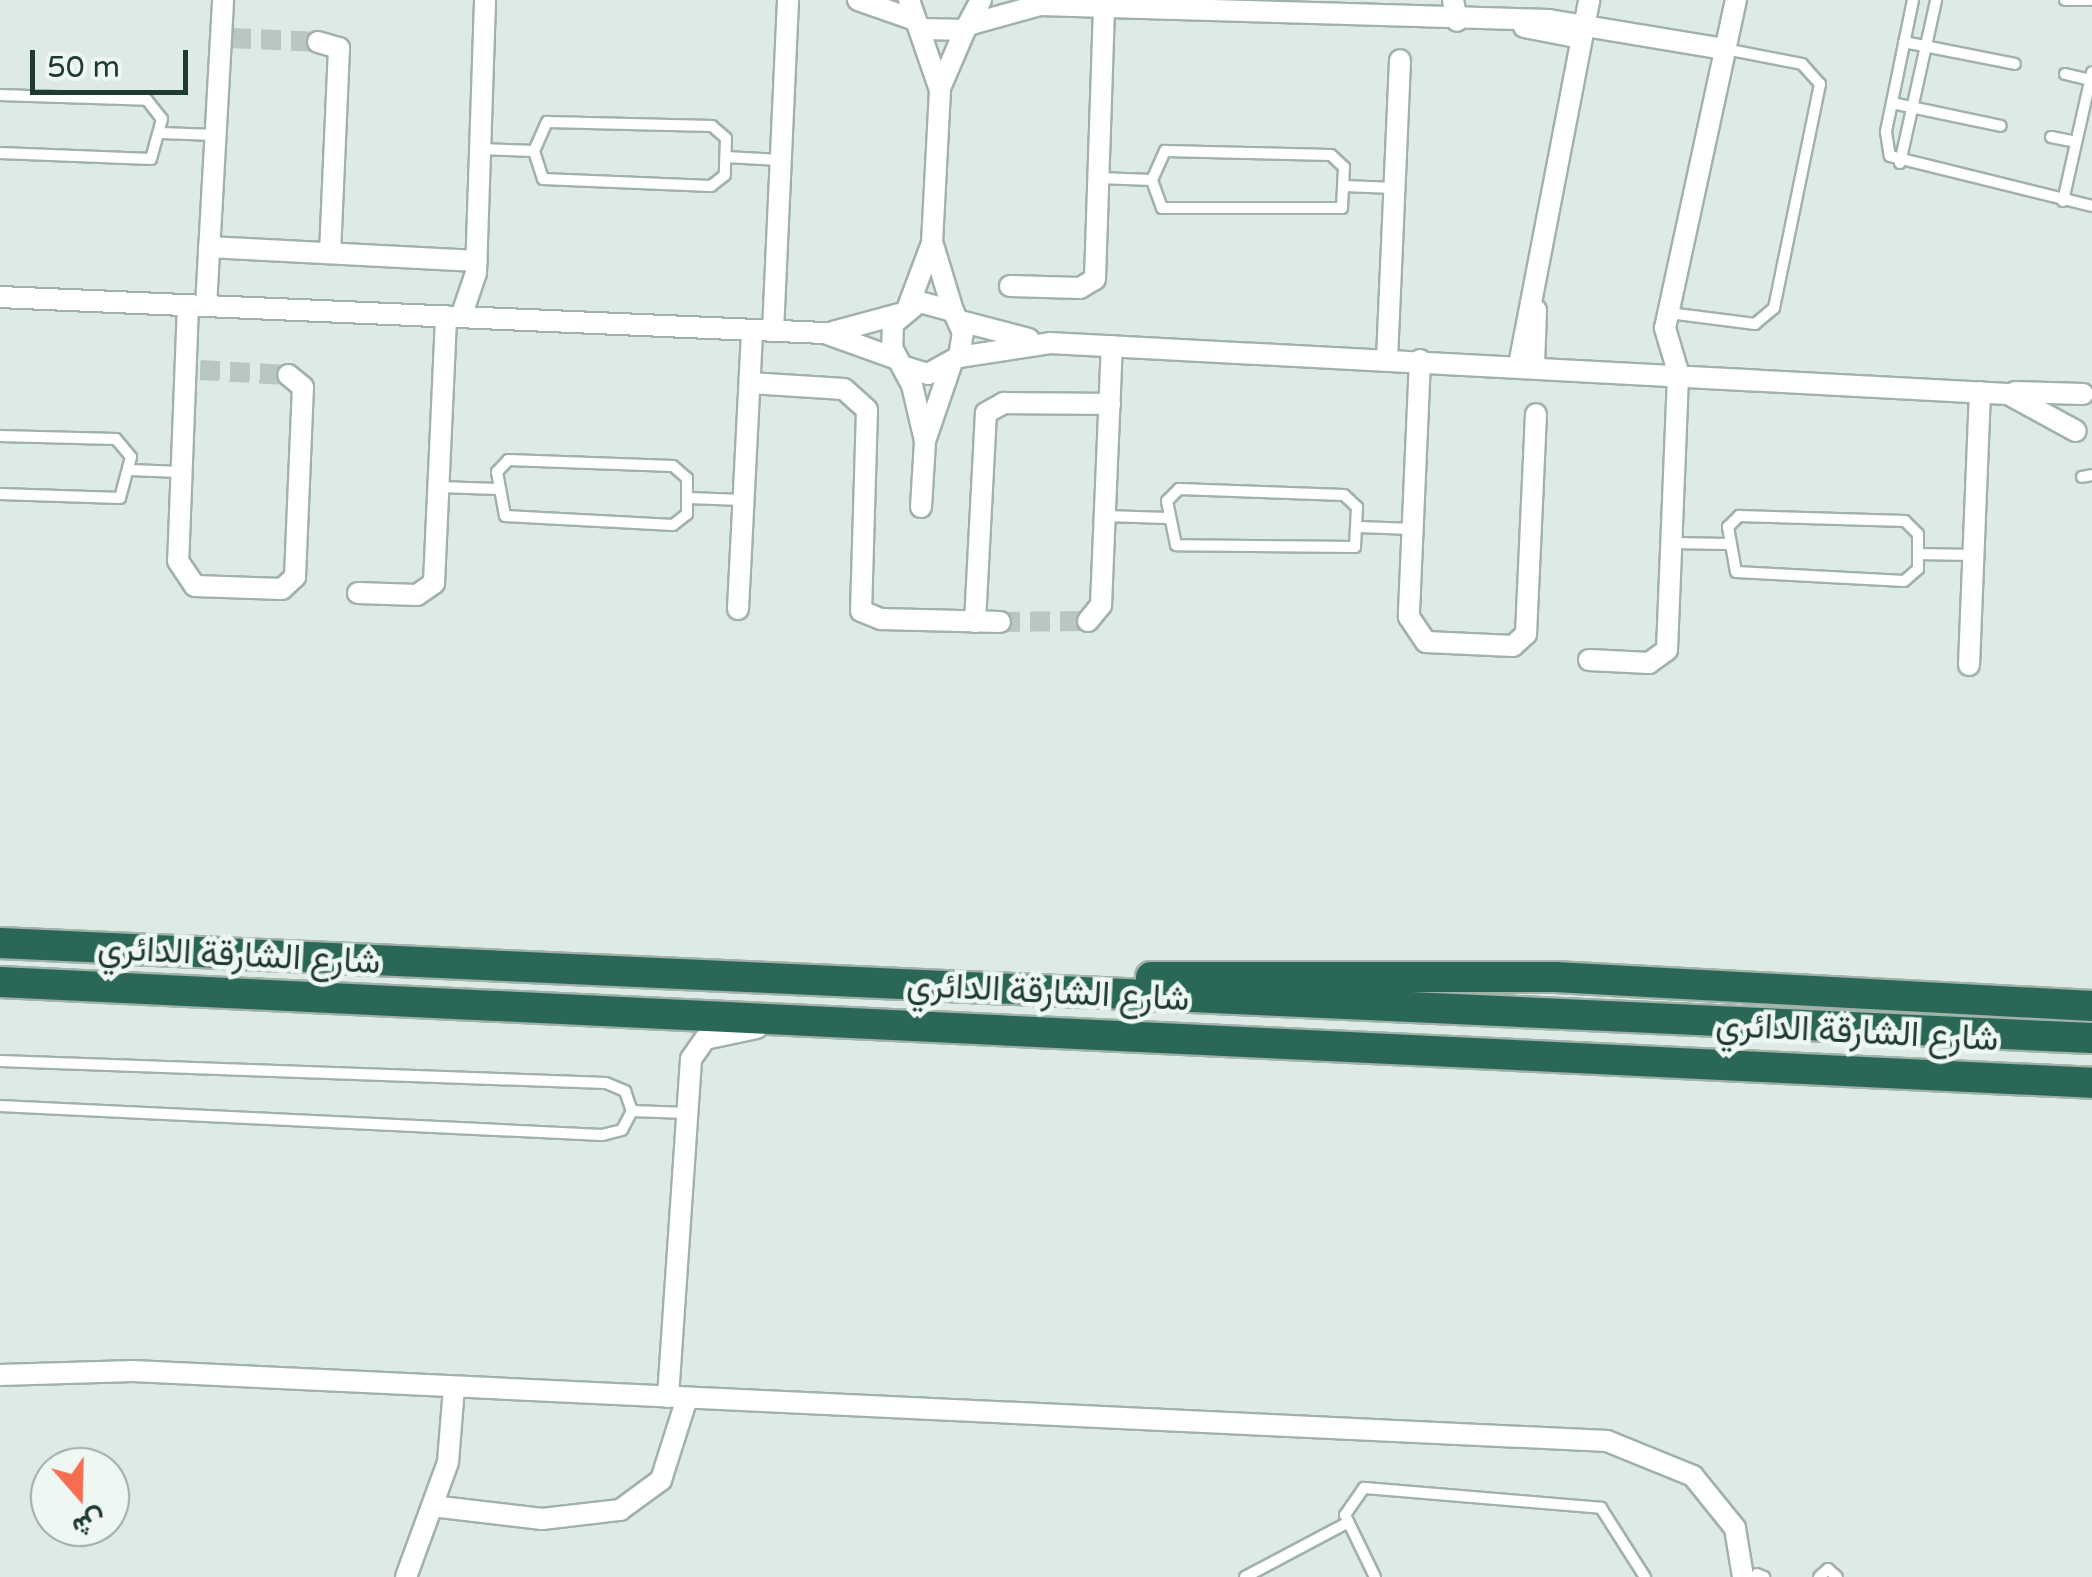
<!DOCTYPE html>
<meta charset="utf-8">
<style>
body{margin:0}
#map{position:relative;width:2092px;height:1577px;overflow:hidden;background:#deeae4;font-family:"Varela Round",Vazirmatn,sans-serif}
div>[style]{position:absolute}
.minor-tunnel>*{height:20px;margin-top:-10px;transform-origin:0;background:repeating-linear-gradient(90deg,#b8c7c0 0 20px,transparent 0 30px)}
.roads{filter:drop-shadow(2px 0 #a1b2ab) drop-shadow(-2px 0 #a1b2ab) drop-shadow(0 2px #a1b2ab) drop-shadow(0 -2px #a1b2ab)}
.service>*{height:10px;margin:-5px;padding:0 5px;transform-origin:5px;border-radius:5px;background:#fff}
.minor>*{height:20px;margin:-10px;padding:0 10px;transform-origin:10px;border-radius:10px;background:#fff}
.motorway>*{height:30px;margin:-15px;padding:0 15px;transform-origin:15px;border-radius:15px;background:#2a6756}
span{translate:-50% -50%;white-space:nowrap;text-align:center;line-height:1.15;-webkit-text-stroke:9px #eef7f2;paint-order:stroke}
.street-label{font-size:35px;color:#1f3a31}
.north{position:absolute;left:30px;top:1447px;width:100px;height:100px;box-sizing:border-box;background:#eef7f2;border:2px solid #9baba5;border-radius:50%;rotate:160deg;font-size:28px;font-weight:700;line-height:40px;text-align:center;color:#1f3a31}
.north::after{content:'';display:block;margin:auto;width:35px;height:45px;background:#f66d50;clip-path:polygon(50% 0,100% 100%,50% 72%,0 100%)}
.scale{position:absolute;left:30px;top:50px;width:158px;height:45px;box-sizing:border-box;border:5px solid #1f3a31;border-top:0;padding-left:12px;font-size:30px;line-height:35px;white-space:nowrap;color:#1f3a31;-webkit-text-stroke:8px #eef7f2;paint-order:stroke}
</style>
<div id="map">
<div class="minor-tunnel">
<i style="left:231px;top:38px;width:87px;rotate:2.6deg"></i>
<i style="left:200px;top:370px;width:88px;rotate:3.3deg"></i>
<i style="left:1000px;top:622px;width:88px;rotate:-0.7deg"></i>
</div>
<div class="roads">
<div class="service">
<i style="left:1913px;top:0;width:135px;rotate:101.6deg"></i>
<i style="left:1886px;top:132px;width:24px;rotate:81deg"></i>
<i style="left:1890px;top:156px;width:208px;rotate:13.9deg"></i>
<i style="left:2065px;top:0;width:25px"></i>
<i style="left:1904px;top:42px;width:113px;rotate:11.2deg"></i>
<i style="left:2065px;top:74px;width:28px;rotate:13deg"></i>
<i style="left:0;top:95px;width:147px;rotate:1.9deg"></i>
<i style="left:147px;top:100px;width:24px;rotate:52deg"></i>
<i style="left:162px;top:119px;width:41px;rotate:105.4deg"></i>
<i style="left:151px;top:159px;width:151px;rotate:-177.7deg"></i>
<i style="left:1892px;top:103px;width:111px;rotate:11.9deg"></i>
<i style="left:547px;top:122px;width:165px;rotate:1.4deg"></i>
<i style="left:712px;top:126px;width:18px;rotate:41deg"></i>
<i style="left:726px;top:138px;width:37px;rotate:92deg"></i>
<i style="left:725px;top:175px;width:18px;rotate:142deg"></i>
<i style="left:711px;top:186px;width:168px;rotate:-177.6deg"></i>
<i style="left:543px;top:179px;width:29px;rotate:-108deg"></i>
<i style="left:534px;top:151px;width:32px;rotate:-66deg"></i>
<i style="left:161px;top:133px;width:54px;rotate:2.1deg"></i>
<i style="left:2051px;top:137px;width:25px;rotate:11deg"></i>
<i style="left:480px;top:149px;width:54px;rotate:2.1deg"></i>
<i style="left:1165px;top:151px;width:166px;rotate:1.4deg"></i>
<i style="left:1331px;top:155px;width:18px;rotate:43deg"></i>
<i style="left:1344px;top:167px;width:41px;rotate:92.8deg"></i>
<i style="left:1342px;top:208px;width:180px;rotate:180deg"></i>
<i style="left:1162px;top:208px;width:30px;rotate:-110deg"></i>
<i style="left:1152px;top:180px;width:32px;rotate:-66deg"></i>
<i style="left:726px;top:157px;width:54px;rotate:3.2deg"></i>
<i style="left:1900px;top:163px;width:167px;rotate:-77.5deg"></i>
<i style="left:1099px;top:178px;width:53px;rotate:2.2deg"></i>
<i style="left:1344px;top:186px;width:50px;rotate:2.3deg"></i>
<i style="left:2063px;top:201px;width:132px;rotate:-77.3deg"></i>
<i style="left:1669px;top:313px;width:87px;rotate:7.3deg"></i>
<i style="left:1755px;top:324px;width:25px;rotate:-40deg"></i>
<i style="left:1774px;top:308px;width:229px;rotate:-78.4deg"></i>
<i style="left:1820px;top:84px;width:27px;rotate:-132deg"></i>
<i style="left:1802px;top:64px;width:78px;rotate:-169deg"></i>
<i style="left:0;top:436px;width:116px;rotate:1.5deg"></i>
<i style="left:116px;top:439px;width:23px;rotate:50deg"></i>
<i style="left:131px;top:457px;width:42px;rotate:105deg"></i>
<i style="left:120px;top:498px;width:120px;rotate:-178.1deg"></i>
<i style="left:508px;top:460px;width:165px;rotate:2.1deg"></i>
<i style="left:673px;top:466px;width:18px;rotate:41deg"></i>
<i style="left:687px;top:478px;width:36px;rotate:90deg"></i>
<i style="left:687px;top:514px;width:18px;rotate:142deg"></i>
<i style="left:673px;top:525px;width:168px;rotate:-176.9deg"></i>
<i style="left:505px;top:516px;width:45px;rotate:-100.3deg"></i>
<i style="left:497px;top:472px;width:16px;rotate:-47deg"></i>
<i style="left:130px;top:470px;width:51px;rotate:2.2deg"></i>
<i style="left:2082px;top:477px;width:10px;rotate:-11deg"></i>
<i style="left:439px;top:487px;width:58px;rotate:2deg"></i>
<i style="left:1179px;top:489px;width:165px;rotate:2.1deg"></i>
<i style="left:1344px;top:495px;width:18px;rotate:43deg"></i>
<i style="left:1357px;top:507px;width:40px;rotate:92.9deg"></i>
<i style="left:1355px;top:547px;width:179px;rotate:-179.4deg"></i>
<i style="left:1176px;top:545px;width:45px;rotate:-101.6deg"></i>
<i style="left:1167px;top:501px;width:17px;rotate:-45deg"></i>
<i style="left:688px;top:498px;width:54px;rotate:2.1deg"></i>
<i style="left:1105px;top:516px;width:62px;rotate:1.8deg"></i>
<i style="left:1739px;top:516px;width:166px;rotate:1.7deg"></i>
<i style="left:1905px;top:521px;width:18px;rotate:45deg"></i>
<i style="left:1918px;top:534px;width:35px;rotate:90deg"></i>
<i style="left:1918px;top:569px;width:18px;rotate:139deg"></i>
<i style="left:1904px;top:581px;width:168px;rotate:-176.9deg"></i>
<i style="left:1736px;top:572px;width:46px;rotate:-100.1deg"></i>
<i style="left:1728px;top:527px;width:16px;rotate:-45deg"></i>
<i style="left:1358px;top:527px;width:55px;rotate:2.1deg"></i>
<i style="left:1671px;top:543px;width:57px;rotate:1deg"></i>
<i style="left:1918px;top:554px;width:55px;rotate:1deg"></i>
<i style="left:0;top:1061px;width:606px;rotate:2.08deg"></i>
<i style="left:606px;top:1083px;width:21px;rotate:23deg"></i>
<i style="left:625px;top:1091px;width:21px;rotate:71deg"></i>
<i style="left:632px;top:1111px;width:21px;rotate:118deg"></i>
<i style="left:622px;top:1130px;width:21px;rotate:166deg"></i>
<i style="left:602px;top:1135px;width:603px;rotate:-177.24deg"></i>
<i style="left:632px;top:1111px;width:54px;rotate:2.1deg"></i>
<i style="left:1757px;top:1574px;width:8px;rotate:23deg"></i>
<i style="left:1245px;top:1577px;width:115px;rotate:-27.9deg"></i>
<i style="left:1375px;top:1577px;width:69px;rotate:-115.8deg"></i>
<i style="left:1345px;top:1515px;width:33px;rotate:-55deg"></i>
<i style="left:1364px;top:1488px;width:238px;rotate:4.8deg"></i>
<i style="left:1601px;top:1508px;width:82px;rotate:57.5deg"></i>
<i style="left:1819px;top:1577px;width:12px;rotate:-42deg"></i>
<i style="left:1828px;top:1569px;width:12px;rotate:42deg"></i>
</div>
<div class="minor">
<i style="left:858px;top:0;width:60px;rotate:19.3deg"></i>
<i style="left:1453px;top:0;width:21px;rotate:79deg"></i>
<i style="left:971px;top:24px;width:72px;rotate:-15.4deg"></i>
<i style="left:1040px;top:5px;width:509px;rotate:1.69deg"></i>
<i style="left:1549px;top:20px;width:178px;rotate:9.4deg"></i>
<i style="left:1524px;top:27px;width:58px;rotate:10.9deg"></i>
<i style="left:924px;top:29px;width:41px;rotate:1.4deg"></i>
<i style="left:965px;top:30px;width:34px;rotate:-62deg"></i>
<i style="left:318px;top:42px;width:22px;rotate:16deg"></i>
<i style="left:339px;top:48px;width:204px;rotate:92.5deg"></i>
<i style="left:940px;top:88px;width:63px;rotate:-66.7deg"></i>
<i style="left:933px;top:245px;width:69px;rotate:73.1deg"></i>
<i style="left:209px;top:247px;width:268px;rotate:3deg"></i>
<i style="left:1010px;top:286px;width:70px;rotate:1.6deg"></i>
<i style="left:1080px;top:288px;width:17px;rotate:-31deg"></i>
<i style="left:1095px;top:279px;width:272px;rotate:-88.1deg"></i>
<i style="left:0;top:297px;width:826px;rotate:2.5deg"></i>
<i style="left:825px;top:333px;width:77px;rotate:19.9deg"></i>
<i style="left:188px;top:305px;width:256px;rotate:92.2deg"></i>
<i style="left:178px;top:561px;width:30px;rotate:56deg"></i>
<i style="left:195px;top:586px;width:87px;rotate:2deg"></i>
<i style="left:282px;top:589px;width:18px;rotate:-43deg"></i>
<i style="left:295px;top:577px;width:190px;rotate:-87.6deg"></i>
<i style="left:303px;top:387px;width:19px;rotate:-141deg"></i>
<i style="left:206px;top:306px;width:306px;rotate:-86.8deg"></i>
<i style="left:908px;top:307px;width:68px;rotate:-69.4deg"></i>
<i style="left:932px;top:243px;width:153px;rotate:-87deg"></i>
<i style="left:940px;top:90px;width:95px;rotate:-109deg"></i>
<i style="left:461px;top:317px;width:46px;rotate:-71.2deg"></i>
<i style="left:476px;top:273px;width:273px;rotate:-88.1deg"></i>
<i style="left:960px;top:321px;width:71px;rotate:14.6deg"></i>
<i style="left:773px;top:331px;width:331px;rotate:-87.4deg"></i>
<i style="left:833px;top:332px;width:68px;rotate:-15.3deg"></i>
<i style="left:959px;top:357px;width:92px;rotate:-8.7deg"></i>
<i style="left:1050px;top:343px;width:959px;rotate:3.05deg"></i>
<i style="left:2008px;top:394px;width:77px;rotate:28.6deg"></i>
<i style="left:1387px;top:359px;width:299px;rotate:-87.5deg"></i>
<i style="left:1420px;top:360px;width:257px;rotate:92.5deg"></i>
<i style="left:1409px;top:617px;width:30px;rotate:56deg"></i>
<i style="left:1426px;top:642px;width:87px;rotate:2.6deg"></i>
<i style="left:1513px;top:646px;width:18px;rotate:-43deg"></i>
<i style="left:1526px;top:634px;width:220px;rotate:-87.4deg"></i>
<i style="left:1519px;top:365px;width:372px;rotate:-79.1deg"></i>
<i style="left:1534px;top:365px;width:55px;rotate:-87.9deg"></i>
<i style="left:905px;top:367px;width:24px;rotate:17deg"></i>
<i style="left:928px;top:374px;width:35px;rotate:-29deg"></i>
<i style="left:959px;top:357px;width:24px;rotate:-81deg"></i>
<i style="left:963px;top:333px;width:24px;rotate:-114deg"></i>
<i style="left:953px;top:311px;width:35px;rotate:-165deg"></i>
<i style="left:919px;top:302px;width:34px;rotate:140deg"></i>
<i style="left:893px;top:324px;width:24px;rotate:92deg"></i>
<i style="left:892px;top:348px;width:42px;rotate:61.6deg"></i>
<i style="left:912px;top:385px;width:57px;rotate:76.9deg"></i>
<i style="left:750px;top:383px;width:94px;rotate:3.7deg"></i>
<i style="left:844px;top:389px;width:31px;rotate:42deg"></i>
<i style="left:867px;top:410px;width:201px;rotate:91.7deg"></i>
<i style="left:861px;top:611px;width:22px;rotate:22deg"></i>
<i style="left:881px;top:619px;width:119px;rotate:1.4deg"></i>
<i style="left:2015px;top:392px;width:68px;rotate:1.7deg"></i>
<i style="left:921px;top:507px;width:66px;rotate:-86.5deg"></i>
<i style="left:925px;top:441px;width:80px;rotate:-71.1deg"></i>
<i style="left:358px;top:593px;width:59px;rotate:1.9deg"></i>
<i style="left:417px;top:595px;width:21px;rotate:-35deg"></i>
<i style="left:434px;top:583px;width:267px;rotate:-87.4deg"></i>
<i style="left:738px;top:609px;width:279px;rotate:-87.1deg"></i>
<i style="left:1088px;top:621px;width:21px;rotate:-51deg"></i>
<i style="left:1101px;top:605px;width:259px;rotate:-87.6deg"></i>
<i style="left:975px;top:622px;width:209px;rotate:-87deg"></i>
<i style="left:986px;top:413px;width:21px;rotate:-29deg"></i>
<i style="left:1004px;top:403px;width:106px;rotate:0.5deg"></i>
<i style="left:1589px;top:660px;width:60px;rotate:2.9deg"></i>
<i style="left:1649px;top:663px;width:22px;rotate:-36deg"></i>
<i style="left:1667px;top:650px;width:278px;rotate:-87.7deg"></i>
<i style="left:1678px;top:372px;width:46px;rotate:-106.5deg"></i>
<i style="left:1665px;top:328px;width:336px;rotate:-77.8deg"></i>
<i style="left:1969px;top:665px;width:273px;rotate:-87.7deg"></i>
<i style="left:0;top:1375px;width:133px;rotate:-1.7deg"></i>
<i style="left:133px;top:1371px;width:1476px;rotate:2.72deg"></i>
<i style="left:1607px;top:1441px;width:93px;rotate:22.1deg"></i>
<i style="left:1693px;top:1476px;width:67px;rotate:51.1deg"></i>
<i style="left:1735px;top:1528px;width:50px;rotate:80.7deg"></i>
<i style="left:668px;top:1397px;width:339px;rotate:-86.1deg"></i>
<i style="left:691px;top:1059px;width:24px;rotate:-55deg"></i>
<i style="left:705px;top:1039px;width:53px;rotate:-11.9deg"></i>
<i style="left:432px;top:1506px;width:111px;rotate:6.7deg"></i>
<i style="left:542px;top:1519px;width:79px;rotate:-6.6deg"></i>
<i style="left:620px;top:1510px;width:51px;rotate:-36.2deg"></i>
<i style="left:661px;top:1480px;width:86px;rotate:-72.4deg"></i>
<i style="left:406px;top:1577px;width:122px;rotate:-69.9deg"></i>
<i style="left:448px;top:1462px;width:75px;rotate:-85.4deg"></i>
</div>
<div class="motorway">
<i style="left:0;top:943px;width:2094px;rotate:2.6deg"></i>
<i style="left:1151px;top:977px;width:404px"></i>
<i style="left:1555px;top:977px;width:538px;rotate:3.09deg"></i>
<i style="left:0;top:982px;width:2094px;rotate:2.76deg"></i>
</div>
</div>
<div class="street-label">
<span style="left:239px;top:955px;rotate:3deg">شارع الشارقة الدائري</span>
<span style="left:1048px;top:992px;rotate:3deg">شارع الشارقة الدائري</span>
<span style="left:1857px;top:1032px;rotate:3deg">شارع الشارقة الدائري</span>
</div>
<div class="north">ش</div>
<div class="scale">50 m</div>
</div>
